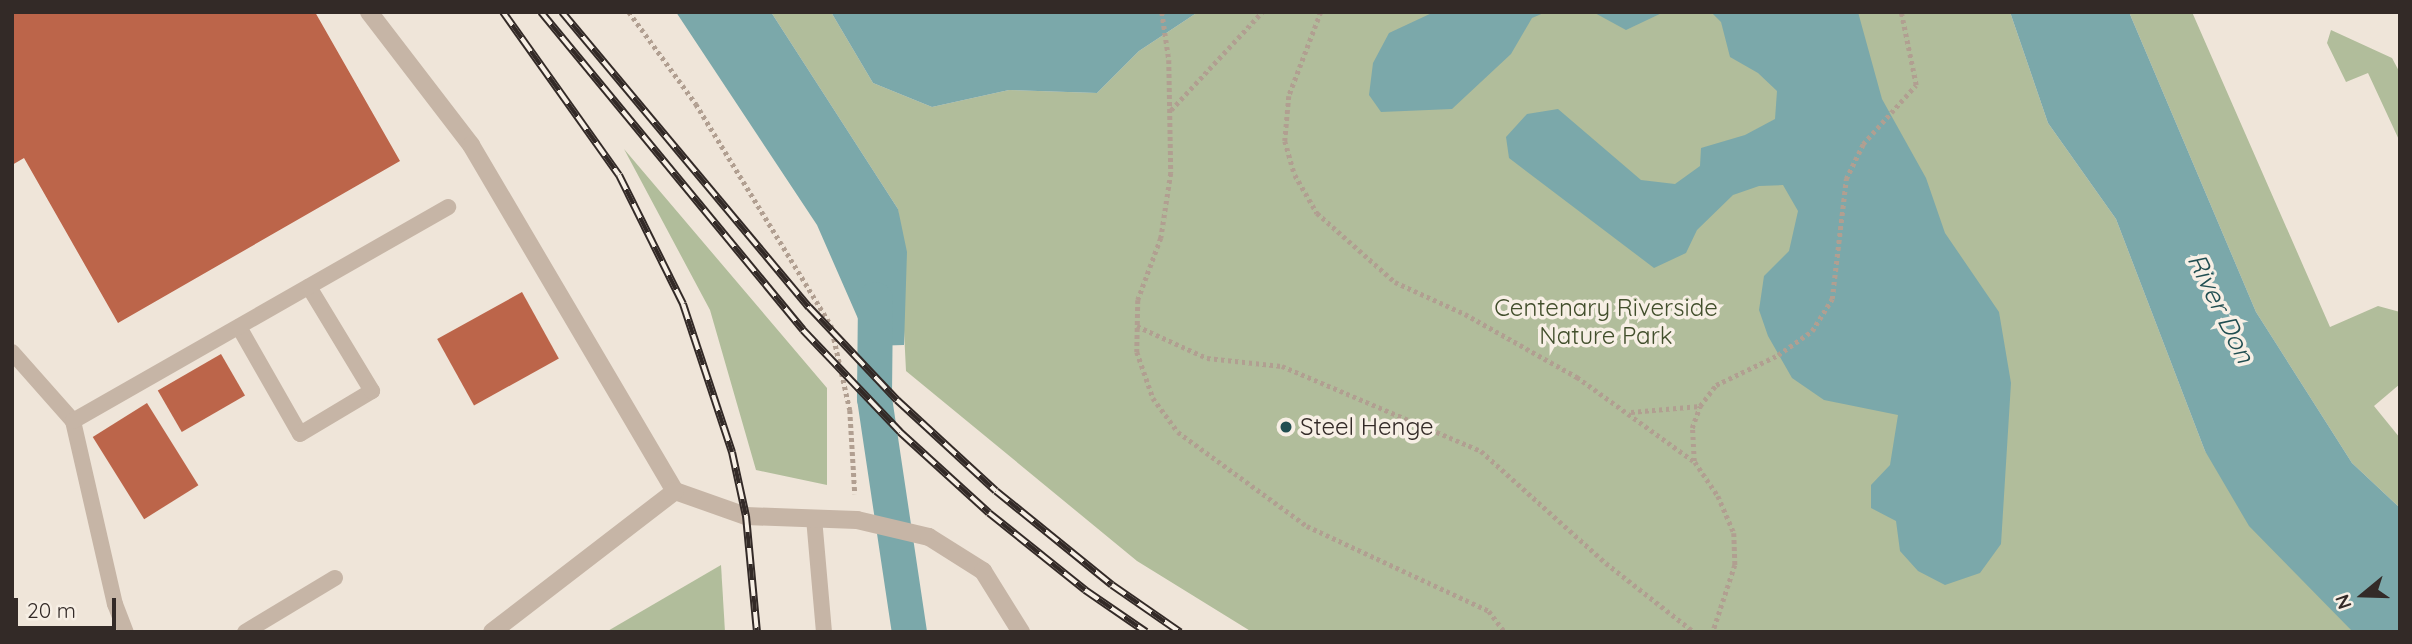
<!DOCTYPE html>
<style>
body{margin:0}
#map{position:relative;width:2412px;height:644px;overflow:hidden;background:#efe5d9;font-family:Quicksand,sans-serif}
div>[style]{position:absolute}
.green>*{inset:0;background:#b1bd9b}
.water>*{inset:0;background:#7ba8aa}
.canal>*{height:35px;margin:-17.5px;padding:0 17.5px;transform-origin:17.5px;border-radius:17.5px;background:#7ba8aa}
.building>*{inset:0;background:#bc654a;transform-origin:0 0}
.path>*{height:4.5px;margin-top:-2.25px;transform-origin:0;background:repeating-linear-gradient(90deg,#b19f91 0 3.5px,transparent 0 7px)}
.lane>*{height:16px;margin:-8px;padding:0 8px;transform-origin:8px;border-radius:8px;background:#c6b5a6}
.street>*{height:18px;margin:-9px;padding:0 9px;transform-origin:9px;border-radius:9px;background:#c6b5a6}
.rail>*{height:8px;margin-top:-4px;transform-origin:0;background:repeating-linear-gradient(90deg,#f7efe5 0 16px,#332a27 0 32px);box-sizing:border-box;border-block:2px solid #332a27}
.dots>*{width:19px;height:19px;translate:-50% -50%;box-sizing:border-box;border:4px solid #f7efe5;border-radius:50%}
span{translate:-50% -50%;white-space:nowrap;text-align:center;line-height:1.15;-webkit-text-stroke:7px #f7efe5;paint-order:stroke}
.park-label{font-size:24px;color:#424f2c}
.poi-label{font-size:24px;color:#332a27}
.left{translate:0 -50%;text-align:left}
.water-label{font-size:26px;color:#204e51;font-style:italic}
.frame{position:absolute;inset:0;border:14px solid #332a27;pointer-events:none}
.north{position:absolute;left:2328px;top:560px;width:70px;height:70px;-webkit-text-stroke:5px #f7efe5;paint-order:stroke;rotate:251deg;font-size:19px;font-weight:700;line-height:28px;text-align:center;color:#332a27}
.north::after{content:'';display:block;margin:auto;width:24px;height:32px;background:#332a27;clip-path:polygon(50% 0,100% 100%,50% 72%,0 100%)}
.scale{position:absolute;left:14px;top:598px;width:102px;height:32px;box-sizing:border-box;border:4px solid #332a27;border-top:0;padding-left:9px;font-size:21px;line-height:24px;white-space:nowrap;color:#332a27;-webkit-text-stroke:5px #f7efe5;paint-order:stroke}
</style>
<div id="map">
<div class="green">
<i style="clip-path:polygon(771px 12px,831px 12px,873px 83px,932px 107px,1009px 90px,1097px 93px,1139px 51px,1198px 12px,2010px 12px,2048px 123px,2116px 219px,2205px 451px,2354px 632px,1252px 632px,1137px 561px,906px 371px,898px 209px)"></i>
<i style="clip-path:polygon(2129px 12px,2192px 12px,2330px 327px,2378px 306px,2400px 312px,2400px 384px,2374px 406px,2400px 438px,2400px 508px,2352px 463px,2256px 312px)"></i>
<i style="clip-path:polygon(2331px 30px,2392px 58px,2400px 73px,2400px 142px,2368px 73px,2346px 82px,2327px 43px)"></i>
<i style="clip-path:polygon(624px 149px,827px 388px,827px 485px,756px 470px,710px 310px)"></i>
<i style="clip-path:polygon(721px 565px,725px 632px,606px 632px)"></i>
</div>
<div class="water">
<i style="clip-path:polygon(676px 12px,771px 12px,898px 209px,907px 252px,904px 345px,870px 346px,817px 225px)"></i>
<i style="clip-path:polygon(831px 12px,1198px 12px,1139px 51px,1097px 93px,1009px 90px,932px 107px,873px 83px)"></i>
<i style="clip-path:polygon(1434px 12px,1546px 12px,1532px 18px,1511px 54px,1452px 109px,1381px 112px,1369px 95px,1373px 63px,1389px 33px)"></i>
<i style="clip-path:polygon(1593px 12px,1664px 12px,1626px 30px)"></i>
<i style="clip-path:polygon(1711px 12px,1858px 12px,1882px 99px,1926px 178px,1945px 233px,1999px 312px,2011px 383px,2001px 544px,1980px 573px,1945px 585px,1918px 571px,1900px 551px,1896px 521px,1871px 508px,1871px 485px,1890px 465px,1898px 415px,1824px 400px,1792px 378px,1768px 336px,1759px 310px,1764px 276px,1789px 251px,1798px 211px,1783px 185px,1759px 186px,1733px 195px,1697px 230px,1686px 253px,1654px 268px,1509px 158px,1506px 137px,1527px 114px,1558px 109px,1641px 180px,1675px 184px,1700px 166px,1701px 148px,1745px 135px,1775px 119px,1777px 91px,1758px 73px,1730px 57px,1721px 22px)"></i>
<i style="clip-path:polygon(2010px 12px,2129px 12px,2256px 312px,2352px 463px,2400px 508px,2400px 632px,2353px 632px,2249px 526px,2205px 451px,2116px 219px,2048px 123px)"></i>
</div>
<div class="canal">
<i style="left:875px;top:299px;width:99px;rotate:90.6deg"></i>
<i style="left:874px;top:398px;width:237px;rotate:81.5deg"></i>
</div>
<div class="building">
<i style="clip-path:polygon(12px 12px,315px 12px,400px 161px,118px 323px,24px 158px,12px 165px)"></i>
<i style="left:522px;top:292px;width:76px;height:97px;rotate:61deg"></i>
<i style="left:221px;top:354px;width:48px;height:73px;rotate:60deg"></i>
<i style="left:147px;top:403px;width:97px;height:64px;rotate:58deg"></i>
</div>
<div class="path">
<i style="left:629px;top:12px;width:114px;rotate:53.9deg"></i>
<i style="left:696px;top:104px;width:259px;rotate:58.6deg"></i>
<i style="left:831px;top:325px;width:87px;rotate:77.4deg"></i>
<i style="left:850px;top:410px;width:84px;rotate:86.6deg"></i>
<i style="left:1162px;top:12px;width:49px;rotate:81.7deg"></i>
<i style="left:1169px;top:60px;width:113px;rotate:89deg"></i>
<i style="left:1171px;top:173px;width:66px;rotate:98.7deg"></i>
<i style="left:1161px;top:238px;width:66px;rotate:110.4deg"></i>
<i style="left:1138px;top:300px;width:52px;rotate:91.1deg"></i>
<i style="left:1137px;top:352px;width:49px;rotate:70.8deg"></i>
<i style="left:1153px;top:398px;width:42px;rotate:53.7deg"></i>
<i style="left:1178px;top:432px;width:160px;rotate:36.1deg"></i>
<i style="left:1307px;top:526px;width:201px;rotate:25deg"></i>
<i style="left:1489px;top:611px;width:26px;rotate:53deg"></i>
<i style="left:1321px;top:12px;width:90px;rotate:110.9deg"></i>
<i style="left:1289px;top:96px;width:45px;rotate:95.1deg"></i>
<i style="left:1285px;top:141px;width:35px;rotate:74deg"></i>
<i style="left:1295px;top:175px;width:44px;rotate:59.9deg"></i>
<i style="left:1317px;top:213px;width:104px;rotate:41.5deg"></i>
<i style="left:1395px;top:282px;width:77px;rotate:24.6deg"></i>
<i style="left:1465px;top:314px;width:129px;rotate:29.4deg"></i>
<i style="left:1577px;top:377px;width:145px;rotate:35.8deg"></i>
<i style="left:1695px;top:462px;width:41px;rotate:55.9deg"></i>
<i style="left:1718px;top:496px;width:40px;rotate:66.6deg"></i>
<i style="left:1734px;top:533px;width:32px;rotate:88deg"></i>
<i style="left:1735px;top:565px;width:71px;rotate:108.2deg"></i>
<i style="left:1171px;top:110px;width:134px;rotate:-47.1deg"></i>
<i style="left:1137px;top:326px;width:77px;rotate:24.6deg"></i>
<i style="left:1207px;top:358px;width:75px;rotate:6.1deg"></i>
<i style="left:1282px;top:366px;width:216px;rotate:23.1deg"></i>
<i style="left:1481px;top:451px;width:168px;rotate:41.9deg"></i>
<i style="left:1606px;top:563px;width:112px;rotate:38.1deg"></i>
<i style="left:1631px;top:412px;width:69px;rotate:-5deg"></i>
<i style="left:1694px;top:461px;width:33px;rotate:-93deg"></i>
<i style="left:1692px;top:428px;width:23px;rotate:-70deg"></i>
<i style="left:1700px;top:406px;width:26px;rotate:-53deg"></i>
<i style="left:1716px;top:385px;width:69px;rotate:-25.8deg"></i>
<i style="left:1778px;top:355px;width:42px;rotate:-35.2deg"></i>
<i style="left:1812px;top:331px;width:38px;rotate:-58deg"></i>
<i style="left:1832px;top:299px;width:121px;rotate:-83.3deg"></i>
<i style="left:1846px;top:179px;width:39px;rotate:-64deg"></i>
<i style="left:1863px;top:144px;width:79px;rotate:-48.1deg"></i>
<i style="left:1916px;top:85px;width:75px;rotate:-101.6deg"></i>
</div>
<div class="lane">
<i style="left:239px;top:327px;width:123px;rotate:60.3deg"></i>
<i style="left:300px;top:434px;width:84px;rotate:-30.8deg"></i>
<i style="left:372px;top:391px;width:122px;rotate:-121.2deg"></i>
<i style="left:12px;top:352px;width:92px;rotate:48.5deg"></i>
<i style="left:73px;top:421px;width:188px;rotate:77.1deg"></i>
<i style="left:115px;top:604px;width:30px;rotate:69deg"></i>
<i style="left:73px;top:421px;width:432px;rotate:-29.7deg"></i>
<i style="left:814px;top:518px;width:114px;rotate:85deg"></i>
<i style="left:245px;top:632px;width:105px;rotate:-31deg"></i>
</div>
<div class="street">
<i style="left:369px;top:12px;width:168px;rotate:52.5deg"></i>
<i style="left:471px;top:145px;width:402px;rotate:59.5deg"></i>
<i style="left:675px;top:491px;width:75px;rotate:19.4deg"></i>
<i style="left:746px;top:516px;width:111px;rotate:2.1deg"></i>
<i style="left:857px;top:520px;width:74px;rotate:13.3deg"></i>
<i style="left:929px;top:537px;width:64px;rotate:32.2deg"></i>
<i style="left:983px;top:571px;width:72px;rotate:58.1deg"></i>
<i style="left:492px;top:632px;width:231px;rotate:-37.6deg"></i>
</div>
<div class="rail">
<i style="left:503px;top:12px;width:200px;rotate:54.6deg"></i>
<i style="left:619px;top:175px;width:144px;rotate:63.6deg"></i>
<i style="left:683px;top:304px;width:156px;rotate:71.7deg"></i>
<i style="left:732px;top:452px;width:66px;rotate:77.7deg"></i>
<i style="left:746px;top:516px;width:117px;rotate:84.6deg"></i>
<i style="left:541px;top:12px;width:412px;rotate:50.5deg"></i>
<i style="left:803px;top:330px;width:141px;rotate:46.4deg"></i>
<i style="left:900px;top:432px;width:120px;rotate:42.3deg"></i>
<i style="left:989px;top:513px;width:123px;rotate:38.7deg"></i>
<i style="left:1085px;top:590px;width:74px;rotate:34.5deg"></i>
<i style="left:562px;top:12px;width:385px;rotate:50.1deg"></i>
<i style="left:809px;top:307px;width:128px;rotate:46.6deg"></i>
<i style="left:897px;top:400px;width:134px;rotate:42.6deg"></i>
<i style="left:996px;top:491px;width:149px;rotate:39deg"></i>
<i style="left:1112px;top:585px;width:83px;rotate:34.7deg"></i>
</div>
<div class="dots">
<i style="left:1286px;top:427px;background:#204e51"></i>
</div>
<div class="park-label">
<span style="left:1606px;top:322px">Centenary Riverside<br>Nature Park</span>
</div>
<div class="poi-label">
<span class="left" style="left:1300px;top:427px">Steel Henge</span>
</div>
<div class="water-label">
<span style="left:2221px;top:308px;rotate:64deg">River Don</span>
</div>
<div class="frame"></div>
<div class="north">N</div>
<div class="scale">20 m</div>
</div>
